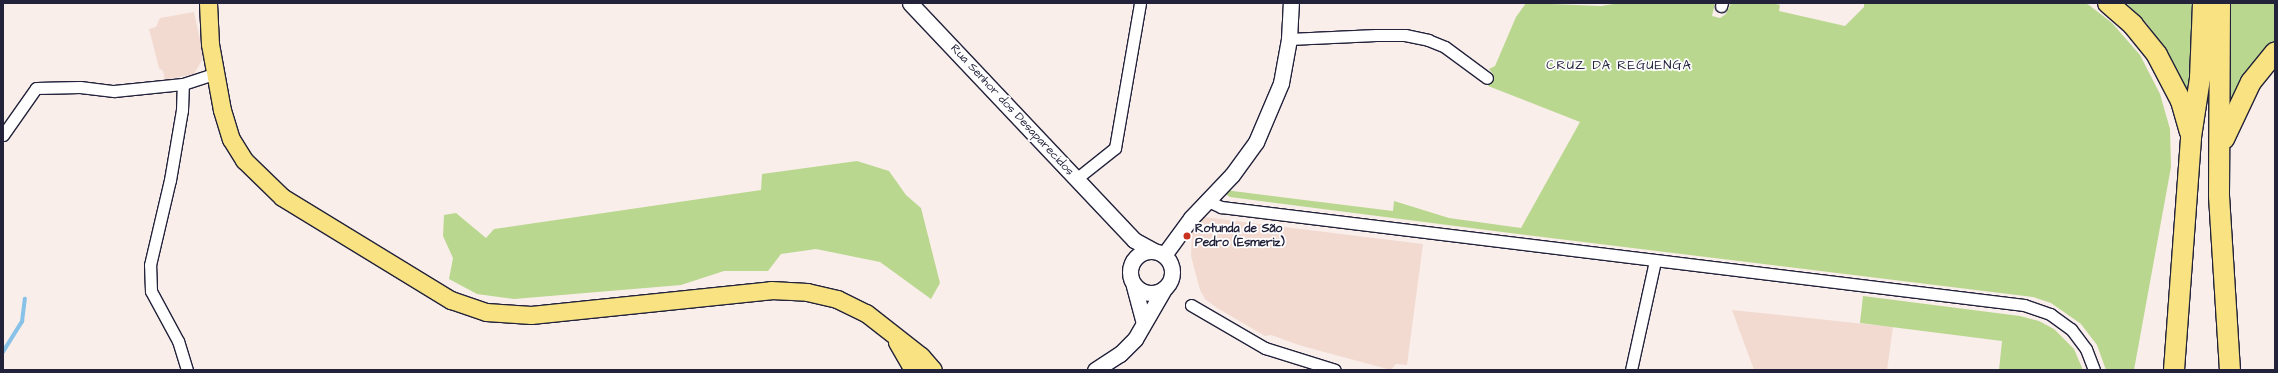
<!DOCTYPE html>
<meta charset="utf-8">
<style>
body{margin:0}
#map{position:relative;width:2278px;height:373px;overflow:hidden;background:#f9eeea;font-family:"Architects Daughter",sans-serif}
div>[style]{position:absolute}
.built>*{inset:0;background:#f2dad1}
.green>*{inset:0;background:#bad78f}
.stream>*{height:3.5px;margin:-1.75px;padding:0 1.75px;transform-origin:1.75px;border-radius:1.75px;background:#89c2e8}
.roads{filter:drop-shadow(1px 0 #22223b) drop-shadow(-1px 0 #22223b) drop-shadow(0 1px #22223b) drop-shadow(0 -1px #22223b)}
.street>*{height:11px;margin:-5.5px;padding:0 5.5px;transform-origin:5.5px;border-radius:5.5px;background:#fff}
.secondary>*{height:15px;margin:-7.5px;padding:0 7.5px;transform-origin:7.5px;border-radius:7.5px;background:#fff}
.secondary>.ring{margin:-7.5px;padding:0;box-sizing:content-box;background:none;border:15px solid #fff;border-radius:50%}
.primary>*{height:17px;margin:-8.5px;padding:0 8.5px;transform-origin:8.5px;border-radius:8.5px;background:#f8e281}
.highway>*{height:20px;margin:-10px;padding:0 10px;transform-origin:10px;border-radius:10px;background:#f8e281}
.dots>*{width:11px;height:11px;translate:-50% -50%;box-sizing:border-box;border:2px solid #fff;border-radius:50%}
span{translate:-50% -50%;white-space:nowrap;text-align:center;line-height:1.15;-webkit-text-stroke:3.5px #fff;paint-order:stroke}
.street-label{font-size:12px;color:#22223b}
.poi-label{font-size:12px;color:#22223b;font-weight:700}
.left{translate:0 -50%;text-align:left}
.neighbourhood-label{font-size:13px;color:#22223b;letter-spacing:1px}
.frame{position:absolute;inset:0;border:4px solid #22223b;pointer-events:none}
</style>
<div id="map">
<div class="built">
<i style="clip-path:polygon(194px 12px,203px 54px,202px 60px,194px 74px,165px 80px,163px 71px,159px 68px,149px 29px,156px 27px,160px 18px)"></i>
<i style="clip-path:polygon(1204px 217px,1423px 244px,1407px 365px,1396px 364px,1391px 370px,1302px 346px,1271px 335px,1265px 336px,1217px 308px,1205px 299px,1200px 290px,1191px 256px,1192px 231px)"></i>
<i style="clip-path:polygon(1732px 310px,1893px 327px,1887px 370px,1754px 370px)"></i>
</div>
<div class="green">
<i style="clip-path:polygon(1526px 3px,1601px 6px,1620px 3px,1715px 3px,1712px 16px,1720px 18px,1726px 14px,1731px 3px,1772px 3px,1780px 5px,1779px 11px,1845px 26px,1864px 7px,1864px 3px,2084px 3px,2089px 5px,2112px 23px,2140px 55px,2160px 94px,2170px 129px,2171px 167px,2134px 370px,2106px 370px,2097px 345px,2081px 324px,2051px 303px,2033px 297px,1518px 234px,1230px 197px,1225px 194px,1225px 190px,1393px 211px,1394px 201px,1449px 218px,1521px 228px,1580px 122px,1488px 86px,1493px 74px,1489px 69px,1495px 66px,1516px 17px)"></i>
<i style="clip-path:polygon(2126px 3px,2192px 3px,2190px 105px,2181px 79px,2166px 50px,2147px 24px)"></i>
<i style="clip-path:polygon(2231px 3px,2275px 3px,2275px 46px,2230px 114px)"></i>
<i style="clip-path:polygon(857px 161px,889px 171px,906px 195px,921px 208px,940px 283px,931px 299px,880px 262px,816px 249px,781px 254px,768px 271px,724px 271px,681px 285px,514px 299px,477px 294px,449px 279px,453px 258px,443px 236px,444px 215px,456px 213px,486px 238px,494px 229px,761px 190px,762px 174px)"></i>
<i style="clip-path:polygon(1863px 296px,2020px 316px,2039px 321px,2054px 329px,2074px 349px,2083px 370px,1999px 370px,2002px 341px,1860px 323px)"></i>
</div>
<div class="stream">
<i style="left:3px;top:352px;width:36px;rotate:-58deg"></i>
<i style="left:22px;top:322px;width:23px;rotate:-83deg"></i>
</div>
<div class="roads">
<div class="street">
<i style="left:1721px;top:6px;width:3px;rotate:-72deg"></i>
<i style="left:1289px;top:39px;width:87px;rotate:-2.6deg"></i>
<i style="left:1376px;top:35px;width:29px"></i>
<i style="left:1405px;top:35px;width:24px;rotate:12deg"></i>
<i style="left:1428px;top:40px;width:18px;rotate:22deg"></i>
<i style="left:1445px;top:47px;width:52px;rotate:36.4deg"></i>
<i style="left:3px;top:135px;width:57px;rotate:-54.9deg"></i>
<i style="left:36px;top:88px;width:44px;rotate:-1.3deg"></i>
<i style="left:80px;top:87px;width:34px;rotate:7deg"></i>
<i style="left:114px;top:91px;width:69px;rotate:-5.8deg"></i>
<i style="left:1076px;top:179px;width:50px;rotate:-38.5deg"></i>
<i style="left:1115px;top:148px;width:147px;rotate:-80.2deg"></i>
<i style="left:1206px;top:200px;width:17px;rotate:25deg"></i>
<i style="left:1221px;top:207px;width:809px;rotate:6.96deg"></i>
<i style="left:2024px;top:305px;width:28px;rotate:19deg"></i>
<i style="left:2050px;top:314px;width:26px;rotate:36deg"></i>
<i style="left:2071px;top:329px;width:25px;rotate:53deg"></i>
<i style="left:2086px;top:349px;width:22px;rotate:69deg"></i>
<i style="left:1191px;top:305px;width:86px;rotate:30.2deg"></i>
<i style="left:1265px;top:348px;width:73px;rotate:17.4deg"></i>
<i style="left:187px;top:370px;width:30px;rotate:-107deg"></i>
<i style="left:178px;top:341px;width:57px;rotate:-118.4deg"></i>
<i style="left:151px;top:291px;width:26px;rotate:-92deg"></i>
<i style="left:150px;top:265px;width:87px;rotate:-76.8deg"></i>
<i style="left:170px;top:180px;width:71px;rotate:-80.3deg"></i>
<i style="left:182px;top:110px;width:26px;rotate:-88deg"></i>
<i style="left:183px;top:84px;width:33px;rotate:-18deg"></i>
<i style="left:1631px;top:370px;width:112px;rotate:-77.6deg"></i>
</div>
<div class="secondary">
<i style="left:910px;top:3px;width:326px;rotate:46.6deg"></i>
<i style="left:1134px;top:240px;width:21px;rotate:29deg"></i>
<i class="ring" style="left:1130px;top:251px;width:27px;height:27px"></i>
<i style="left:1164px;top:255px;width:46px;rotate:-53.9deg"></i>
<i style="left:1191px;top:218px;width:59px;rotate:-46.4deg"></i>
<i style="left:1232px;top:175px;width:41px;rotate:-54deg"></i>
<i style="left:1256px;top:142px;width:64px;rotate:-67deg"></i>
<i style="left:1281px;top:83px;width:45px;rotate:-79.7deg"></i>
<i style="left:1289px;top:39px;width:36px;rotate:-87deg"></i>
<i style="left:1134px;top:286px;width:38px;rotate:75deg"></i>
<i style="left:1095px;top:370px;width:30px;rotate:-33deg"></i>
<i style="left:1120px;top:354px;width:21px;rotate:-45deg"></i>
<i style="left:1135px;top:339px;width:58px;rotate:-59.9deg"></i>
</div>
<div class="primary">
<i style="left:208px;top:3px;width:41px;rotate:87.2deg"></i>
<i style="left:210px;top:44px;width:67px;rotate:79.7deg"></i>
<i style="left:222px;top:110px;width:30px;rotate:73deg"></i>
<i style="left:231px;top:139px;width:25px;rotate:58deg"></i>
<i style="left:244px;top:160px;width:53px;rotate:44.2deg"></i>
<i style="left:282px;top:197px;width:198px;rotate:31.4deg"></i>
<i style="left:451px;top:300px;width:37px;rotate:19deg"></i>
<i style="left:486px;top:312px;width:45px;rotate:3.8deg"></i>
<i style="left:531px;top:315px;width:241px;rotate:-5.9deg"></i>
<i style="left:771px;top:290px;width:36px;rotate:3deg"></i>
<i style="left:807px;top:292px;width:31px;rotate:13deg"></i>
<i style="left:837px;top:299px;width:32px;rotate:26deg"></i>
<i style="left:866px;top:313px;width:70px;rotate:38deg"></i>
<i style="left:921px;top:356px;width:18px;rotate:49deg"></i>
<i style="left:897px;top:342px;width:32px;rotate:60deg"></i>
</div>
<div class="highway">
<i style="left:2108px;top:3px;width:33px;rotate:41deg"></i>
<i style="left:2133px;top:25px;width:38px;rotate:51deg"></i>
<i style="left:2157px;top:55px;width:52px;rotate:62.4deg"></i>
<i style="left:2181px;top:101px;width:32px;rotate:74deg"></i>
<i style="left:2220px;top:3px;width:193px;rotate:90.3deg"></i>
<i style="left:2219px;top:196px;width:174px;rotate:86.4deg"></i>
<i style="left:2224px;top:139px;width:63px;rotate:-64.7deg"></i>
<i style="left:2251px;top:82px;width:38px;rotate:-51deg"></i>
<i style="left:2174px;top:370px;width:234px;rotate:-85.8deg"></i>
<i style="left:2191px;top:137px;width:60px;rotate:-81.3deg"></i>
<i style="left:2200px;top:78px;width:75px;rotate:-87.7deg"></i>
</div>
</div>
<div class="dots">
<i style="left:1187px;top:236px;background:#c8321e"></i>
</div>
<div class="street-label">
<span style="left:1012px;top:110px;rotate:47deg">Rua Senhor dos Desaparecidos</span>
</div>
<div class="poi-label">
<span class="left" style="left:1195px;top:236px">Rotunda de São<br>Pedro (Esmeriz)</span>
</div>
<div class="neighbourhood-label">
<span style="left:1619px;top:65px">CRUZ DA REGUENGA</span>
</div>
<div class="frame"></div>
</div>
